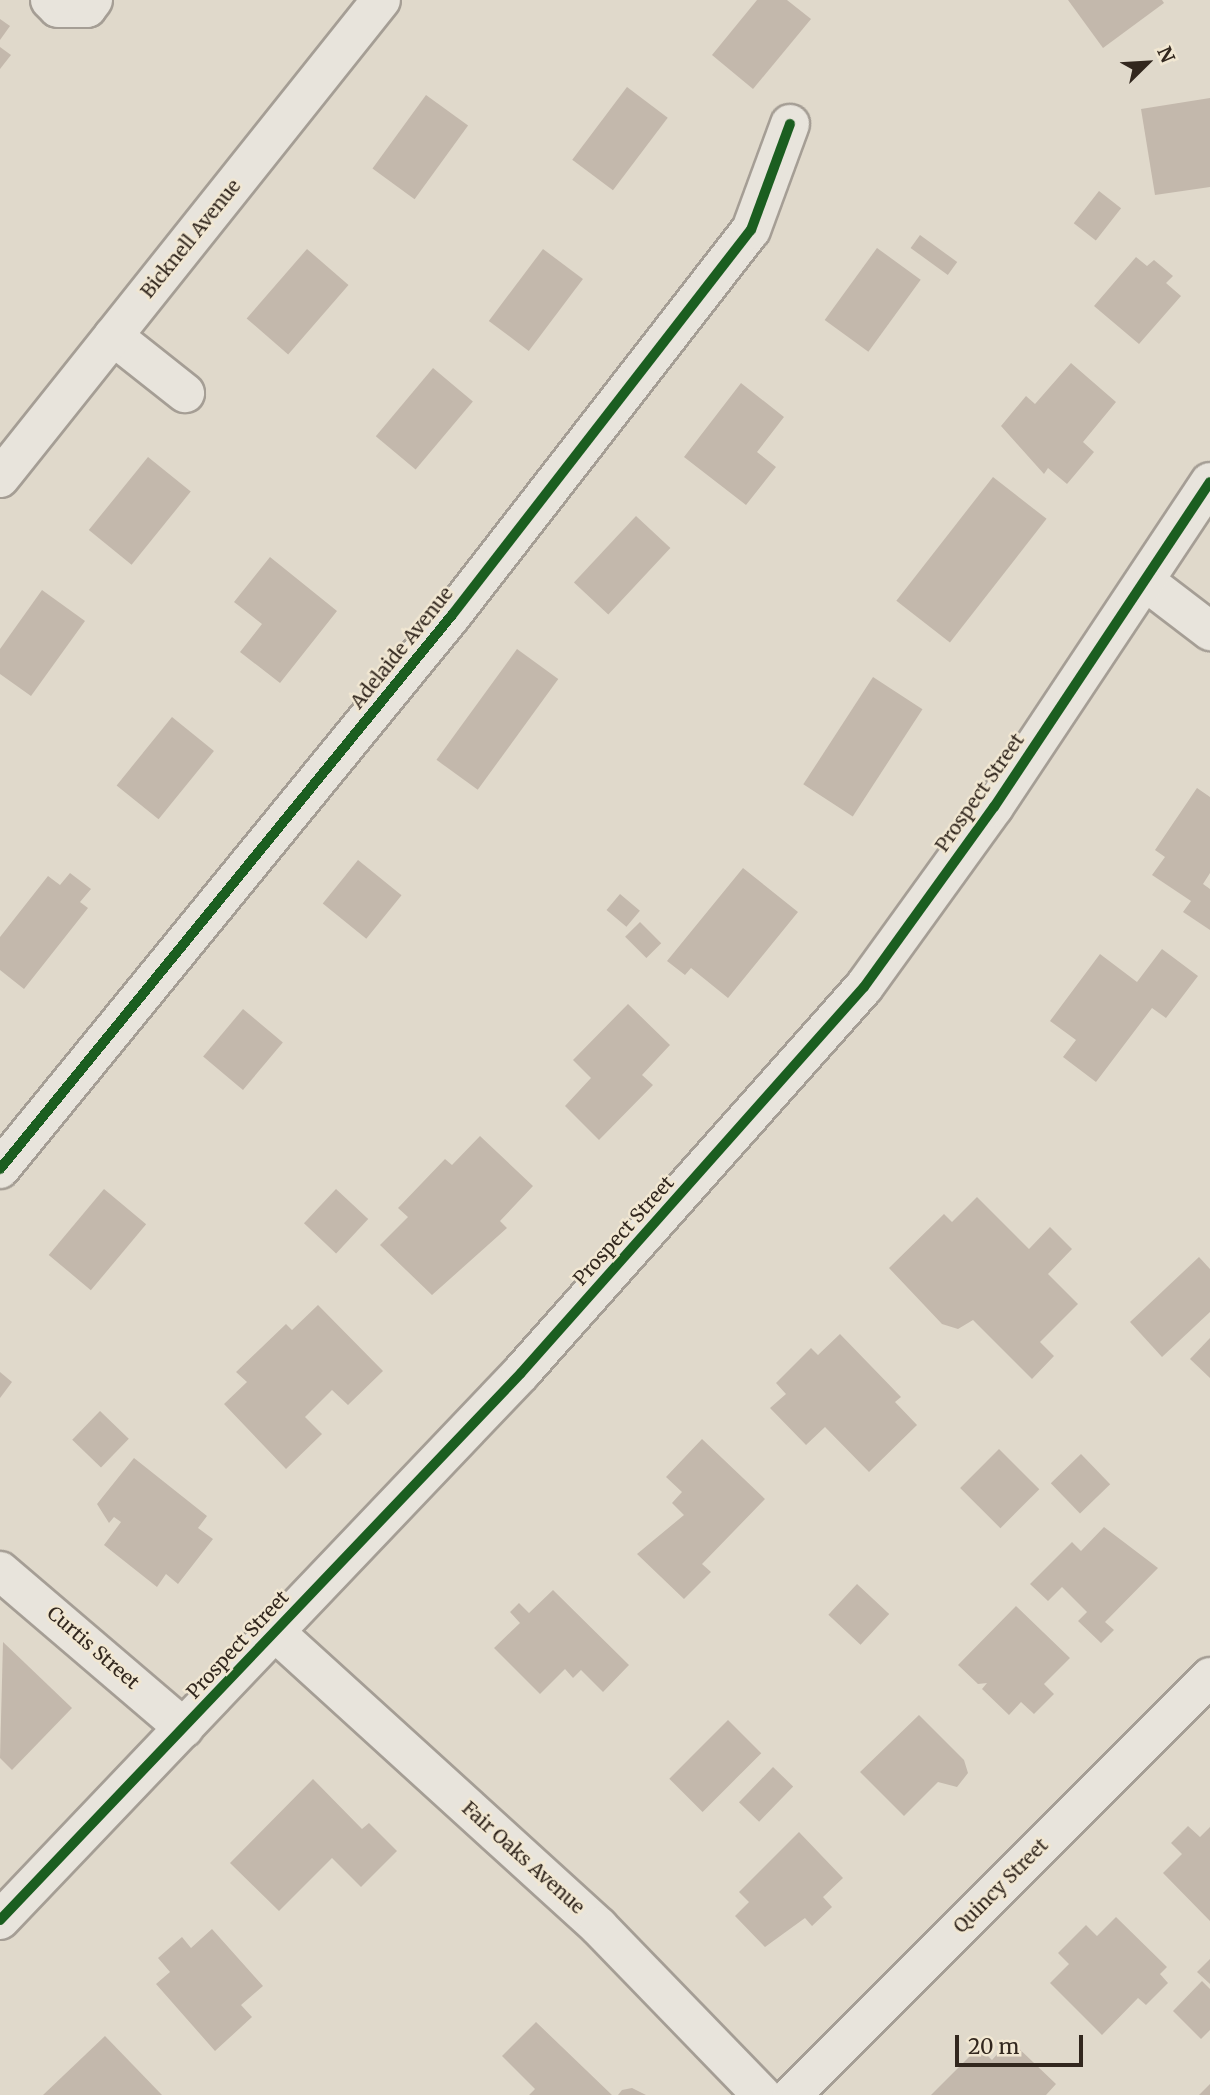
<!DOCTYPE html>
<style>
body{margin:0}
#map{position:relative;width:1210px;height:2095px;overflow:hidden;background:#e0d9cb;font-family:Merriweather,serif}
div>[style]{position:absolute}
.building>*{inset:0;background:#c3b8ac;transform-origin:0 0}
.roads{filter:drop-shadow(2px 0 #a59e95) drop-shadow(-2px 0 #a59e95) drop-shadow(0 2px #a59e95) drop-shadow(0 -2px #a59e95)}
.minor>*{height:38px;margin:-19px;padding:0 19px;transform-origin:19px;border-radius:19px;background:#e8e4dc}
.cycleway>*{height:10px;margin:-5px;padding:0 5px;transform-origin:5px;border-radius:5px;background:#1b5e20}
span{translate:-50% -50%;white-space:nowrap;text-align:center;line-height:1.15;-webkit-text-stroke:5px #f1e7d2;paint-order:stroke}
.street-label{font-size:19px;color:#32271e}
.north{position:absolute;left:1112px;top:28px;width:70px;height:70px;-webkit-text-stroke:5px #f1e7d2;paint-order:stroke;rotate:66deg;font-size:19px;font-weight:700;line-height:28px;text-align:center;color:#32271e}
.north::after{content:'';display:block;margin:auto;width:24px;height:32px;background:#32271e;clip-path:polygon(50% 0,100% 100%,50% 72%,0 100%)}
.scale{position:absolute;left:955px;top:2035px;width:128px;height:32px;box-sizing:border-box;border:4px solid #32271e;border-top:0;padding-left:9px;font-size:21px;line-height:24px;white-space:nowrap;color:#32271e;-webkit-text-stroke:5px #f1e7d2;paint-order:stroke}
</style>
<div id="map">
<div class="building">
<i style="clip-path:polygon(757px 0,787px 0,811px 19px,753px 89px,712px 55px)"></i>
<i style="clip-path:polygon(1068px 0,1162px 0,1164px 3px,1103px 48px)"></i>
<i style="clip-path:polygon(0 19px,10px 26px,0 40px)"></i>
<i style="clip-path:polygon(0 47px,11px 55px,0 69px)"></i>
<i style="left:627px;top:87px;width:51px;height:91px;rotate:37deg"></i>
<i style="left:426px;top:95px;width:52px;height:91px;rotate:36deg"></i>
<i style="clip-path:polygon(1210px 98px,1210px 187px,1155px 195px,1141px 109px)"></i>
<i style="left:1099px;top:191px;width:28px;height:41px;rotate:38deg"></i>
<i style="left:920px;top:235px;width:46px;height:16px;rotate:36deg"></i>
<i style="left:877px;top:248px;width:54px;height:89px;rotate:36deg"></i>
<i style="left:307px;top:249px;width:55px;height:92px;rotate:41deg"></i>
<i style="left:543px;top:249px;width:50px;height:90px;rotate:37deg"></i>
<i style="clip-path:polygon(1136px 257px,1147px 266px,1154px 260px,1173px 276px,1166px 283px,1181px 296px,1139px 344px,1094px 306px)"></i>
<i style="clip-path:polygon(1071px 363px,1116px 402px,1083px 442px,1094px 452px,1067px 484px,1048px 468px,1044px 474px,1001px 426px,1026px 396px,1035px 404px)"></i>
<i style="left:433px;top:368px;width:52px;height:89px;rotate:40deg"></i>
<i style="clip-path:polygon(741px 383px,784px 417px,757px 452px,776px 467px,746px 505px,684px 457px)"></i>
<i style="left:148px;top:457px;width:55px;height:94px;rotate:39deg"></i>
<i style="left:993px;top:477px;width:68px;height:157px;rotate:38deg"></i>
<i style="left:636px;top:516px;width:47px;height:91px;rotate:43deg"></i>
<i style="clip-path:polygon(270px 557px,337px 611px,280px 683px,240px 652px,262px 624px,234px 602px)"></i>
<i style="clip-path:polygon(42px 590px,85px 621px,31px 696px,0 674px,0 649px)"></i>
<i style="left:517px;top:649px;width:51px;height:137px;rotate:36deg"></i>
<i style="left:873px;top:677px;width:59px;height:128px;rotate:33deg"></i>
<i style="left:172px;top:717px;width:54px;height:88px;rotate:39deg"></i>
<i style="clip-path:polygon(1197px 788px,1210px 797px,1210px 873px,1203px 884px,1210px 889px,1210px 930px,1183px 912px,1191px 901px,1152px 875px,1165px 857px,1155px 850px)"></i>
<i style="left:358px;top:860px;width:56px;height:56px;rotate:39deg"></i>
<i style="clip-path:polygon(743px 868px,798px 912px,728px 998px,691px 968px,685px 975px,667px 961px)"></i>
<i style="clip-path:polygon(70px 873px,91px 889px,80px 902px,88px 908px,24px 989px,0 970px,0 937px,48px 876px,60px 885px)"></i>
<i style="left:620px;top:894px;width:26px;height:21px;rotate:40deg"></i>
<i style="left:640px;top:922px;width:30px;height:21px;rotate:45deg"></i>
<i style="clip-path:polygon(1162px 949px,1198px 976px,1166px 1018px,1152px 1008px,1096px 1082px,1063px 1057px,1076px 1040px,1050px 1021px,1100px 954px,1137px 982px)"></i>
<i style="clip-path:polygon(628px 1004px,670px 1045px,642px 1075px,653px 1085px,599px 1140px,565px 1106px,591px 1078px,573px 1060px)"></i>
<i style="left:243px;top:1009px;width:52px;height:62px;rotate:40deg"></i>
<i style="clip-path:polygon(480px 1136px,533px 1186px,500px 1221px,507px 1228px,432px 1295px,380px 1245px,408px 1217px,398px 1208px,445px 1159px,452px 1165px)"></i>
<i style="left:104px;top:1189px;width:55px;height:86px;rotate:40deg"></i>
<i style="left:336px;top:1189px;width:44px;height:47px;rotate:43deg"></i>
<i style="clip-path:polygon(977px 1197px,1029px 1249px,1050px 1227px,1072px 1249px,1048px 1274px,1078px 1304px,1040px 1342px,1054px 1356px,1032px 1379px,973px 1320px,958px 1329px,942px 1324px,889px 1268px,944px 1214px,952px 1222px)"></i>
<i style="clip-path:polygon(1199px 1257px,1210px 1269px,1210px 1312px,1162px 1357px,1130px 1322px)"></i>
<i style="clip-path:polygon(318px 1305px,383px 1371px,348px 1405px,332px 1390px,305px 1417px,322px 1434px,286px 1469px,224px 1404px,247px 1382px,236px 1372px,286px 1324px,292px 1330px)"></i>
<i style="clip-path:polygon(840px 1334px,901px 1397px,895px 1402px,917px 1425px,869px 1472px,825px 1427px,806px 1445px,770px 1408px,786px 1394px,776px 1383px,811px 1348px,818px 1355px)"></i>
<i style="clip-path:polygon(1210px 1338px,1210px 1378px,1190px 1359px)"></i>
<i style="clip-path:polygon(0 1372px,12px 1382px,0 1398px)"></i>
<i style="left:100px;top:1411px;width:40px;height:40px;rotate:44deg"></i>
<i style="clip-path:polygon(702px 1439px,765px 1499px,702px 1564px,711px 1572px,684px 1599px,637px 1554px,684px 1515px,672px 1503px,682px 1492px,666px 1477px)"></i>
<i style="left:999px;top:1449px;width:57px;height:55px;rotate:45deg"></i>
<i style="left:1081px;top:1454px;width:42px;height:42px;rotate:46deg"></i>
<i style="clip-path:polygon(134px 1458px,207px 1516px,198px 1528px,213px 1539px,178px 1584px,166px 1574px,157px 1587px,104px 1545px,121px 1522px,114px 1517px,109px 1523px,97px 1504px)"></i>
<i style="clip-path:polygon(1104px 1527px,1158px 1568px,1105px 1622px,1114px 1630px,1101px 1643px,1078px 1621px,1087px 1612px,1062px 1587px,1048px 1601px,1030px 1584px,1072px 1542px,1081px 1551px)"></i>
<i style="left:857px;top:1584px;width:44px;height:42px;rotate:43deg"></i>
<i style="clip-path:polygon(553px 1590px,629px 1665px,603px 1692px,581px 1670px,573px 1678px,565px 1669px,540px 1694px,494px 1648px,520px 1623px,510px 1612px,519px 1603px,529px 1613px)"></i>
<i style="clip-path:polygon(1016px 1606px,1070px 1658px,1044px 1684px,1054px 1694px,1034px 1714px,1021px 1702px,1009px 1715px,982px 1689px,987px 1683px,978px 1684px,958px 1665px)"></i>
<i style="clip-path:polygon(3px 1642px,72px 1708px,12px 1770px,0 1758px)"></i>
<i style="clip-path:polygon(919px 1715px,964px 1760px,968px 1773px,957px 1787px,938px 1782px,904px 1816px,860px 1772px)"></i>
<i style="left:728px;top:1720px;width:47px;height:83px;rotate:45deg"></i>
<i style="left:773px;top:1767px;width:28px;height:49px;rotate:44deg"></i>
<i style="clip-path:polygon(313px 1779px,362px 1829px,369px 1823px,397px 1851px,361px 1887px,332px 1858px,279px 1911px,230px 1863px)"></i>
<i style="clip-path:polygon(1188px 1826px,1200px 1837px,1210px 1827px,1210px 1921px,1163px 1873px,1182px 1854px,1171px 1843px)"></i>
<i style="clip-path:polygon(799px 1832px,843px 1878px,823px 1897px,832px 1907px,812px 1926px,805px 1918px,765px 1947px,735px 1916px,749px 1902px,739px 1892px)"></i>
<i style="clip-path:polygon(1116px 1917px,1167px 1967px,1160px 1974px,1168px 1983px,1146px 2005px,1138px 1998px,1102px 2035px,1050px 1983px,1069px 1964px,1058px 1953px,1086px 1925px,1097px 1936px)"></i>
<i style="clip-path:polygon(212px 1929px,263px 1986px,241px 2005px,252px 2017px,215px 2051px,156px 1984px,170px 1972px,158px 1958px,182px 1937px,191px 1948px)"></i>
<i style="clip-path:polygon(1210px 1959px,1210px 1984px,1197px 1972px)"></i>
<i style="clip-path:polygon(1202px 1981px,1210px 1989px,1210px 2030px,1201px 2039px,1173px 2011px)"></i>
<i style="clip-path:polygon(536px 2022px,612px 2095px,529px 2095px,535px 2089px,502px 2056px)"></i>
<i style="clip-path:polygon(105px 2036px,162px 2095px,43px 2095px)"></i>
<i style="clip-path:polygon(1010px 2040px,1056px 2084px,1046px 2095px,931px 2095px,979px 2047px,992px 2060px)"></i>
<i style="clip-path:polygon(1210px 2084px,1210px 2095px,1199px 2095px)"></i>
<i style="clip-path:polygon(632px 2088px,646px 2095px,618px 2095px,622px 2090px)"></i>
</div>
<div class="roads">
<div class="minor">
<i style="left:50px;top:0;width:11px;rotate:45deg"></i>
<i style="left:58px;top:8px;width:29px"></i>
<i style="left:87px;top:8px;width:10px;rotate:-53deg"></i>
<i style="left:113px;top:336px;width:92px;rotate:38.4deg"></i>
<i style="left:0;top:478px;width:611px;rotate:-51.44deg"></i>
<i style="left:1146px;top:582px;width:81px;rotate:37.4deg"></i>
<i style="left:0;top:1169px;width:715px;rotate:-50.79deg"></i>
<i style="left:452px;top:615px;width:487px;rotate:-52.2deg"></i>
<i style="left:751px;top:230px;width:113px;rotate:-69.8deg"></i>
<i style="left:0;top:1571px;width:242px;rotate:40.5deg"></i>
<i style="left:275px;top:1632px;width:438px;rotate:42.3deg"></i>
<i style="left:599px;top:1927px;width:234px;rotate:45.9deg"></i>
<i style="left:0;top:1920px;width:755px;rotate:-46.39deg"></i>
<i style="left:521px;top:1373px;width:516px;rotate:-48.38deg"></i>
<i style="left:864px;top:987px;width:222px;rotate:-54.2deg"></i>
<i style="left:994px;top:807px;width:390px;rotate:-56.4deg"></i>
<i style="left:792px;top:2095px;width:591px;rotate:-45deg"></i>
</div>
</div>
<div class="cycleway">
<i style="left:0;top:1169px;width:715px;rotate:-50.79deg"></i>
<i style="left:452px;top:615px;width:487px;rotate:-52.2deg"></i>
<i style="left:751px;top:230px;width:113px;rotate:-69.8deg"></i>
<i style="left:0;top:1920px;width:755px;rotate:-46.39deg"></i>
<i style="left:521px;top:1373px;width:516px;rotate:-48.38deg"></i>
<i style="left:864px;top:987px;width:222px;rotate:-54.2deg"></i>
<i style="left:994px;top:807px;width:390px;rotate:-56.4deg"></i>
</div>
<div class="street-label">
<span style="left:191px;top:239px;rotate:-51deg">Bicknell Avenue</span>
<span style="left:402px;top:648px;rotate:-51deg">Adelaide Avenue</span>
<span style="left:980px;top:793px;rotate:-55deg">Prospect Street</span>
<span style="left:624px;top:1231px;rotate:-48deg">Prospect Street</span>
<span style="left:238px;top:1645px;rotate:-47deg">Prospect Street</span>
<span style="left:93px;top:1648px;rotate:41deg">Curtis Street</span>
<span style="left:523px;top:1858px;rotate:42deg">Fair Oaks Avenue</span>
<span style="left:1001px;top:1886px;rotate:-45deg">Quincy Street</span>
</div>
<div class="north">N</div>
<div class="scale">20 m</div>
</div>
